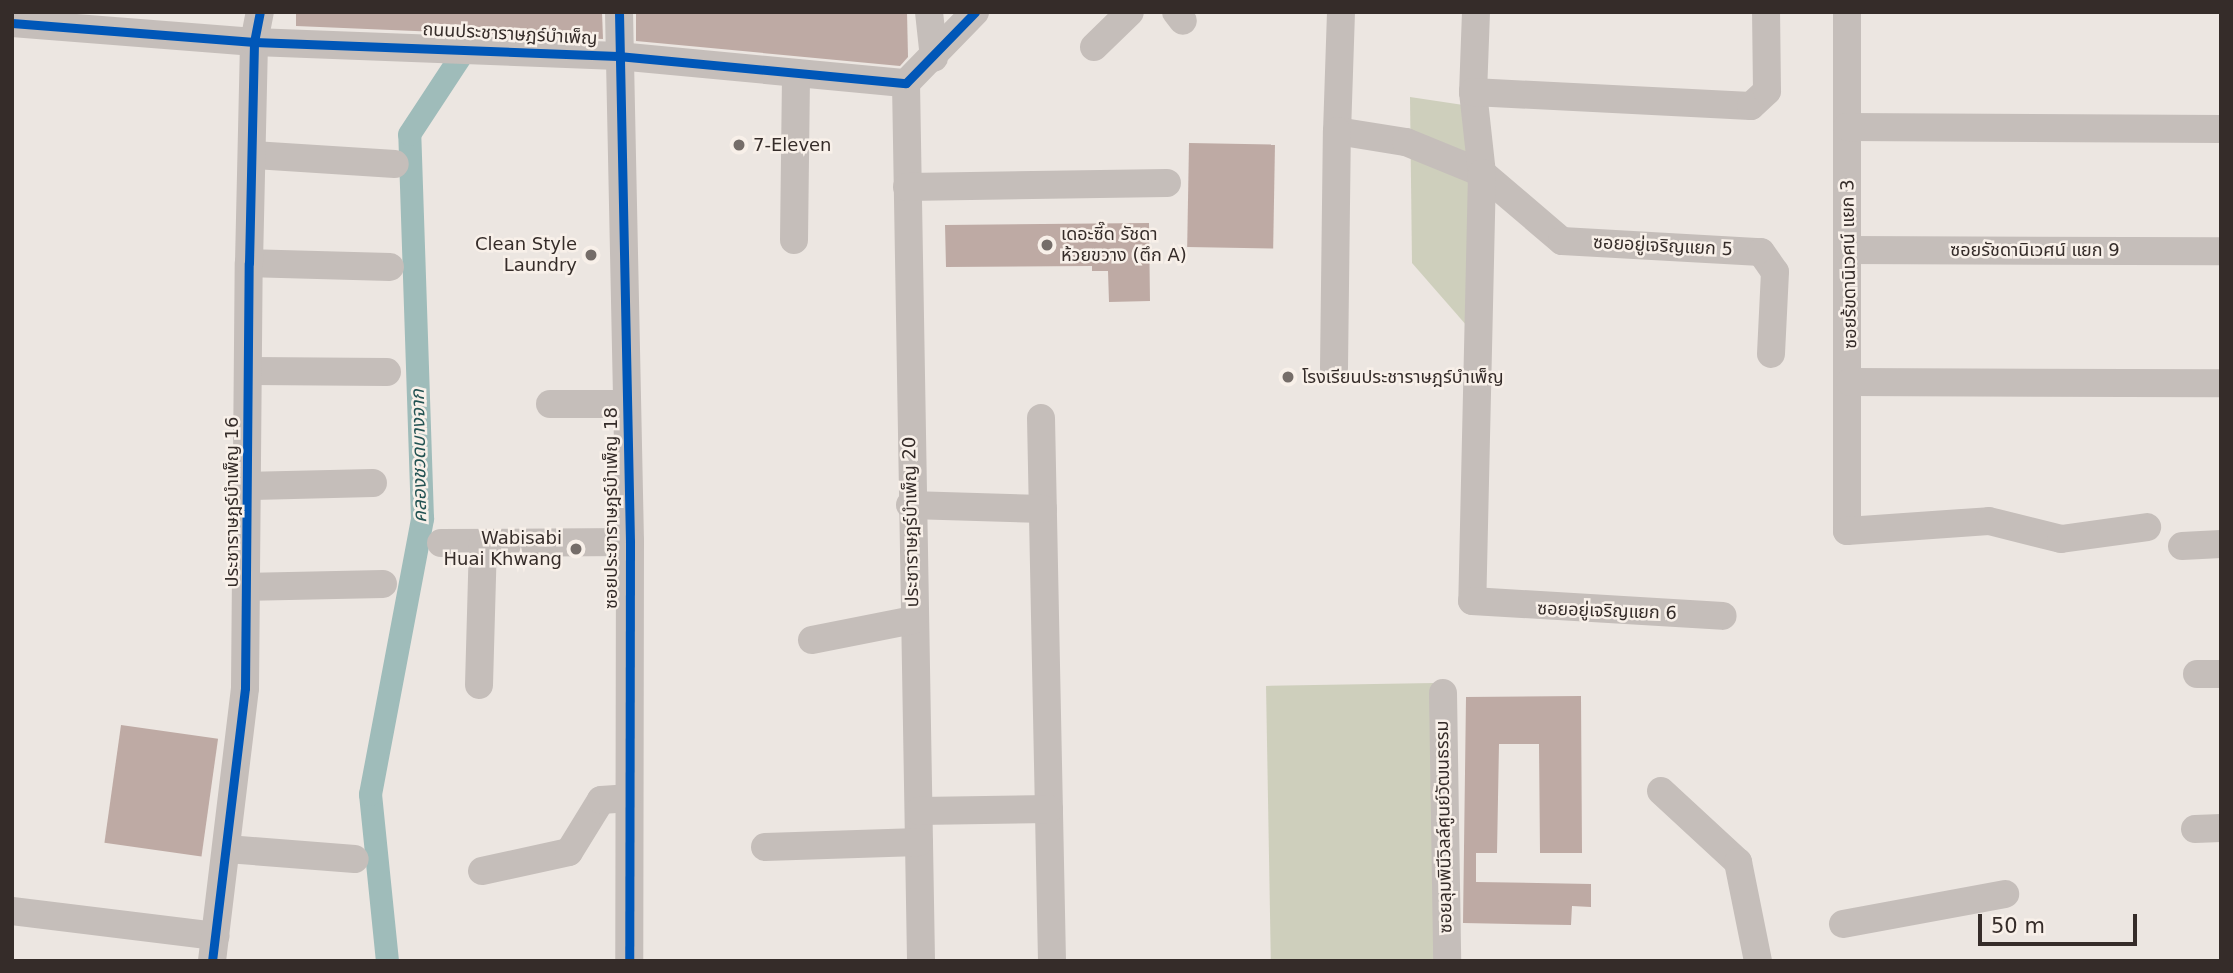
<!DOCTYPE html>
<meta charset="utf-8">
<style>
body{margin:0}
#map{position:relative;width:2233px;height:973px;overflow:hidden;background:#ece6e1;font-family:"DejaVu Sans","Noto Sans Thai",sans-serif}
div>[style]{position:absolute}
.green>*{inset:0;background:#cecfbc;transform-origin:0 0}
.canal>*{height:23px;margin:-11.5px;padding:0 11.5px;transform-origin:11.5px;border-radius:11.5px;background:#9fbcba}
.building>*{inset:0;background:#beaaa4;transform-origin:0 0}
.minor>*{height:28px;margin:-14px;padding:0 14px;transform-origin:14px;border-radius:14px;background:#c5beba}
.cycleway>*{height:9px;margin:-4.5px;padding:0 4.5px;transform-origin:4.5px;border-radius:4.5px;background:#0057b8}
.dots>*{width:19px;height:19px;translate:-50% -50%;box-sizing:border-box;border:4px solid #f8f0e9;border-radius:50%}
span{translate:-50% -50%;white-space:nowrap;text-align:center;line-height:1.15;-webkit-text-stroke:5px #f8f0e9;paint-order:stroke}
.street-label{font-size:18px;color:#352c29}
.poi-label{font-size:18px;color:#352c29}
.left{translate:0 -50%;text-align:left}
.right{translate:-100% -50%;text-align:right}
.water-label{font-size:19px;color:#225252;font-style:italic}
.frame{position:absolute;inset:0;border:14px solid #352c29;pointer-events:none}
.scale{position:absolute;left:1978px;top:914px;width:159px;height:32px;box-sizing:border-box;border:4px solid #352c29;border-top:0;padding-left:9px;font-size:21px;line-height:24px;white-space:nowrap;color:#352c29;-webkit-text-stroke:5px #f8f0e9;paint-order:stroke}
</style>
<div id="map">
<div class="green">
<i style="clip-path:polygon(1410px 97px,1470px 106px,1474px 334px,1412px 263px)"></i>
<i style="left:1434px;top:683px;width:278px;height:168px;rotate:89deg"></i>
</div>
<div class="canal">
<i style="left:387px;top:961px;width:168px;rotate:-95.8deg"></i>
<i style="left:370px;top:794px;width:281px;rotate:-79.3deg"></i>
<i style="left:422px;top:518px;width:384px;rotate:-91.9deg"></i>
<i style="left:409px;top:134px;width:146px;rotate:-56.7deg"></i>
</div>
<div class="building">
<i style="clip-path:polygon(296px 12px,602px 12px,603px 39px,296px 26px)"></i>
<i style="clip-path:polygon(636px 12px,907px 12px,908px 57px,900px 66px,636px 41px)"></i>
<i style="left:1189px;top:143px;width:86px;height:104px;rotate:1deg"></i>
<i style="clip-path:polygon(1149px 223px,1150px 301px,1109px 302px,1108px 271px,1092px 271px,1092px 266px,946px 267px,945px 225px)"></i>
<i style="clip-path:polygon(1581px 696px,1582px 853px,1540px 853px,1539px 744px,1499px 744px,1497px 853px,1476px 853px,1476px 882px,1591px 884px,1591px 907px,1572px 906px,1571px 925px,1463px 923px,1466px 697px)"></i>
<i style="left:121px;top:725px;width:98px;height:119px;rotate:8deg"></i>
</div>
<div class="minor">
<i style="left:619px;top:12px;width:530px;rotate:88.81deg"></i>
<i style="left:630px;top:542px;width:419px;rotate:90.1deg"></i>
<i style="left:929px;top:12px;width:46px;rotate:83.8deg"></i>
<i style="left:1176px;top:12px;width:11px;rotate:52deg"></i>
<i style="left:1341px;top:12px;width:119px;rotate:91.9deg"></i>
<i style="left:1337px;top:131px;width:70px;rotate:9.1deg"></i>
<i style="left:1406px;top:142px;width:82px;rotate:22.2deg"></i>
<i style="left:1482px;top:173px;width:105px;rotate:40.4deg"></i>
<i style="left:1562px;top:241px;width:199px;rotate:3.2deg"></i>
<i style="left:1761px;top:252px;width:24px;rotate:55deg"></i>
<i style="left:1775px;top:272px;width:82px;rotate:92.8deg"></i>
<i style="left:1476px;top:12px;width:80px;rotate:92.1deg"></i>
<i style="left:1473px;top:92px;width:81px;rotate:83.7deg"></i>
<i style="left:1482px;top:173px;width:428px;rotate:91.3deg"></i>
<i style="left:1472px;top:601px;width:251px;rotate:3.4deg"></i>
<i style="left:1847px;top:12px;width:519px;rotate:90deg"></i>
<i style="left:1847px;top:531px;width:142px;rotate:-4deg"></i>
<i style="left:1989px;top:521px;width:74px;rotate:14deg"></i>
<i style="left:2061px;top:539px;width:87px;rotate:-7.9deg"></i>
<i style="left:12px;top:23px;width:243px;rotate:4.5deg"></i>
<i style="left:254px;top:42px;width:364px;rotate:2.2deg"></i>
<i style="left:618px;top:56px;width:289px;rotate:5.4deg"></i>
<i style="left:906px;top:83px;width:99px;rotate:-45.8deg"></i>
<i style="left:1094px;top:47px;width:50px;rotate:-44.2deg"></i>
<i style="left:906px;top:83px;width:878px;rotate:89.02deg"></i>
<i style="left:1473px;top:92px;width:278px;rotate:2.9deg"></i>
<i style="left:1751px;top:106px;width:22px;rotate:-43deg"></i>
<i style="left:1767px;top:91px;width:79px;rotate:-90.7deg"></i>
<i style="left:1847px;top:127px;width:374px;rotate:0.3deg"></i>
<i style="left:253px;top:155px;width:142px;rotate:3.6deg"></i>
<i style="left:907px;top:187px;width:260px;rotate:-0.9deg"></i>
<i style="left:794px;top:240px;width:167px;rotate:-89.3deg"></i>
<i style="left:1849px;top:250px;width:372px;rotate:0.2deg"></i>
<i style="left:249px;top:263px;width:141px;rotate:1.6deg"></i>
<i style="left:1334px;top:368px;width:237px;rotate:-89.3deg"></i>
<i style="left:248px;top:371px;width:139px;rotate:0.4deg"></i>
<i style="left:1850px;top:382px;width:371px;rotate:0.2deg"></i>
<i style="left:550px;top:404px;width:76px"></i>
<i style="left:1041px;top:418px;width:543px;rotate:88.84deg"></i>
<i style="left:249px;top:486px;width:124px;rotate:-1.4deg"></i>
<i style="left:910px;top:505px;width:133px;rotate:1.7deg"></i>
<i style="left:441px;top:543px;width:189px;rotate:-0.3deg"></i>
<i style="left:2182px;top:546px;width:39px;rotate:-3deg"></i>
<i style="left:247px;top:587px;width:136px;rotate:-1.3deg"></i>
<i style="left:812px;top:640px;width:103px;rotate:-11.2deg"></i>
<i style="left:2197px;top:674px;width:24px"></i>
<i style="left:479px;top:685px;width:142px;rotate:-88.4deg"></i>
<i style="left:1443px;top:693px;width:268px;rotate:89.1deg"></i>
<i style="left:1661px;top:791px;width:105px;rotate:42.7deg"></i>
<i style="left:1738px;top:862px;width:101px;rotate:78.6deg"></i>
<i style="left:919px;top:811px;width:130px;rotate:-0.9deg"></i>
<i style="left:2195px;top:829px;width:26px;rotate:-2deg"></i>
<i style="left:765px;top:847px;width:154px;rotate:-1.9deg"></i>
<i style="left:227px;top:849px;width:128px;rotate:4.5deg"></i>
<i style="left:482px;top:871px;width:89px;rotate:-12.3deg"></i>
<i style="left:569px;top:852px;width:61px;rotate:-58.4deg"></i>
<i style="left:601px;top:800px;width:26px;rotate:-4deg"></i>
<i style="left:12px;top:911px;width:205px;rotate:7deg"></i>
<i style="left:1843px;top:924px;width:165px;rotate:-10.5deg"></i>
<i style="left:212px;top:961px;width:275px;rotate:-83.1deg"></i>
<i style="left:245px;top:688px;width:425px;rotate:-89.5deg"></i>
<i style="left:249px;top:263px;width:221px;rotate:-88.7deg"></i>
<i style="left:254px;top:42px;width:31px;rotate:-79deg"></i>
</div>
<div class="cycleway">
<i style="left:619px;top:12px;width:530px;rotate:88.81deg"></i>
<i style="left:630px;top:542px;width:419px;rotate:90.1deg"></i>
<i style="left:12px;top:23px;width:243px;rotate:4.5deg"></i>
<i style="left:254px;top:42px;width:364px;rotate:2.2deg"></i>
<i style="left:618px;top:56px;width:289px;rotate:5.4deg"></i>
<i style="left:906px;top:83px;width:99px;rotate:-45.8deg"></i>
<i style="left:212px;top:961px;width:275px;rotate:-83.1deg"></i>
<i style="left:245px;top:688px;width:425px;rotate:-89.5deg"></i>
<i style="left:249px;top:263px;width:221px;rotate:-88.7deg"></i>
<i style="left:254px;top:42px;width:31px;rotate:-79deg"></i>
</div>
<div class="dots">
<i style="left:739px;top:145px;background:#756d69"></i>
<i style="left:1047px;top:245px;background:#756d69"></i>
<i style="left:591px;top:255px;background:#756d69"></i>
<i style="left:1288px;top:377px;background:#756d69"></i>
<i style="left:576px;top:549px;background:#756d69"></i>
</div>
<div class="street-label">
<span style="left:510px;top:34px;rotate:3deg">ถนนประชาราษฎร์บำเพ็ญ</span>
<span style="left:1663px;top:246px;rotate:3deg">ซอยอยู่เจริญแยก 5</span>
<span style="left:2035px;top:250px">ซอยรัชดานิเวศน์ แยก 9</span>
<span style="left:1849px;top:264px;rotate:-91deg">ซอยร้ขดานิเวศน์ แยก 3</span>
<span style="left:232px;top:502px;rotate:-90deg">ประชาราษฎร์บำเพ็ญ 16</span>
<span style="left:611px;top:508px;rotate:-90deg">ซอยประชาราษฎร์บำเพ็ญ 18</span>
<span style="left:911px;top:522px;rotate:-91deg">ประชาราษฎร์บำเพ็ญ 20</span>
<span style="left:1607px;top:611px;rotate:2deg">ซอยอยู่เจริญแยก 6</span>
<span style="left:1444px;top:827px;rotate:-91deg">ซอยลุมพินีวิลล์ศูนย์วัฒนธรรม</span>
</div>
<div class="poi-label">
<span class="left" style="left:753px;top:145px">7-Eleven</span>
<span class="left" style="left:1061px;top:245px">เดอะซี๊ด รัชดา<br>ห้วยขวาง (ตึก A)</span>
<span class="right" style="left:577px;top:255px">Clean Style<br>Laundry</span>
<span class="left" style="left:1302px;top:377px">โรงเรียนประชาราษฎร์บำเพ็ญ</span>
<span class="right" style="left:562px;top:549px">Wabisabi<br>Huai Khwang</span>
</div>
<div class="water-label">
<span style="left:419px;top:456px;rotate:-91deg">คลองชวดบางจาก</span>
</div>
<div class="frame"></div>
<div class="scale">50 m</div>
</div>
